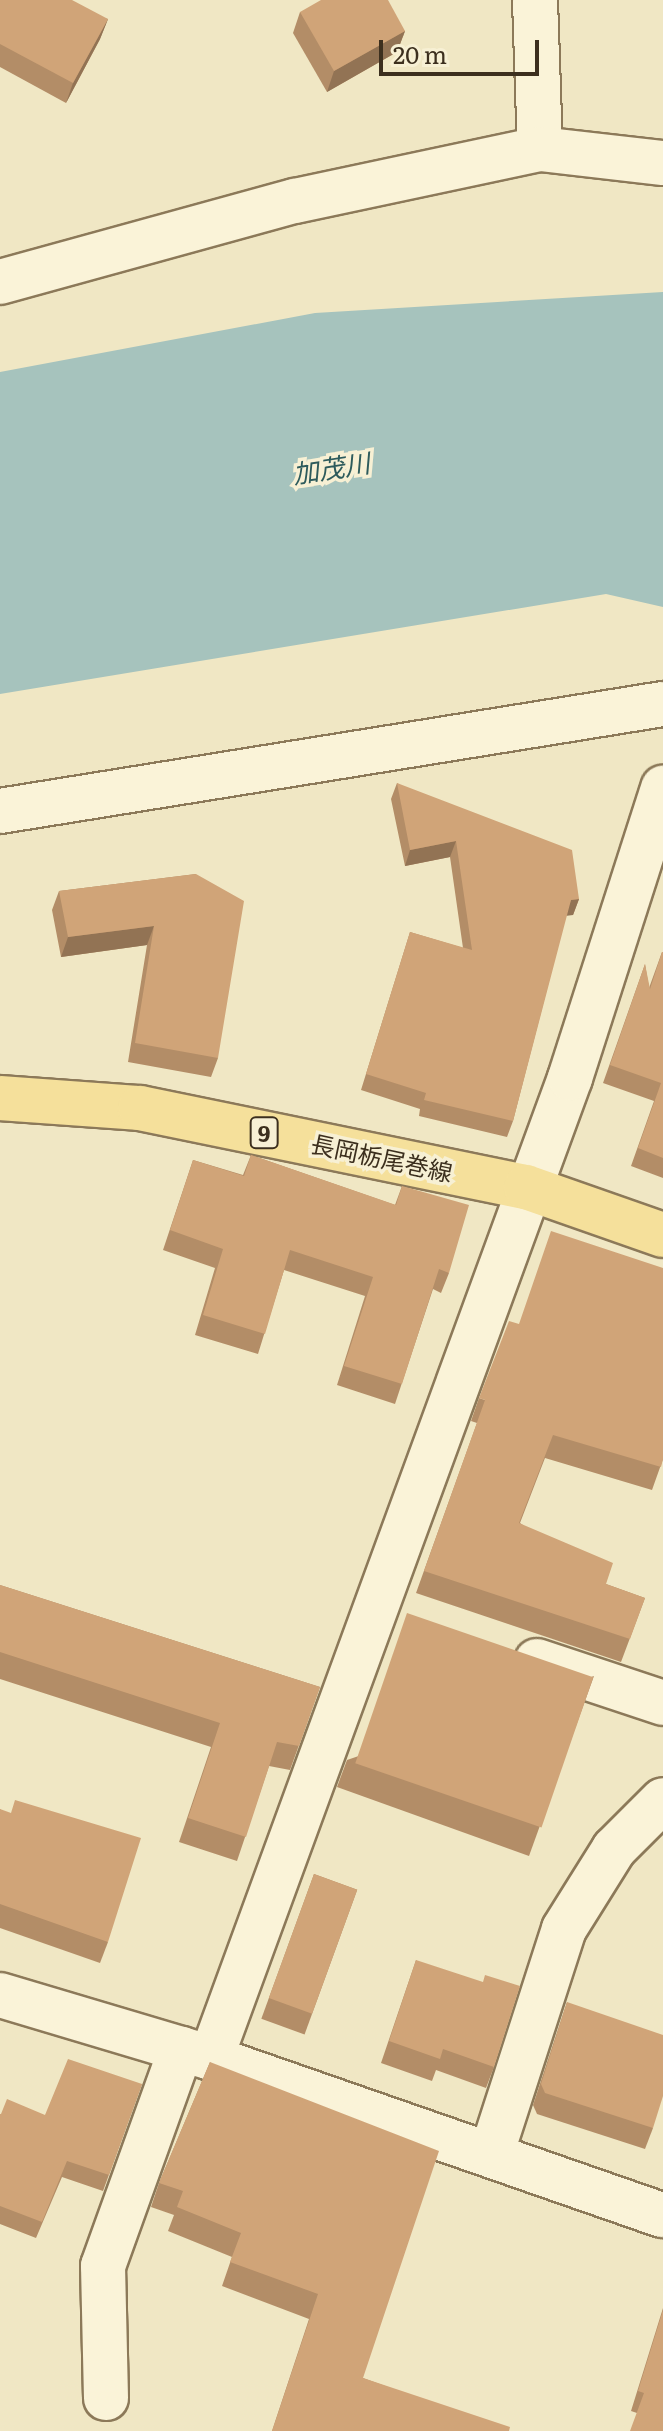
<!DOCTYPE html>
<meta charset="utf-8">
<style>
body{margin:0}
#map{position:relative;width:663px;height:2431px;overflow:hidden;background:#f0e7c4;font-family:Literata,"Noto Sans JP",serif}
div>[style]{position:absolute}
.water>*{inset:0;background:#a6c3bd}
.roads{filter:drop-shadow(2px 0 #8c7959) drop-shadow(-2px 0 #8c7959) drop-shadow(0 2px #8c7959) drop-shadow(0 -2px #8c7959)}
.street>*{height:44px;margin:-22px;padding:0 22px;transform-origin:22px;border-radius:22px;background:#faf3d8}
.primary>*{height:44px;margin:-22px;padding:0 22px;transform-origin:22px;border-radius:22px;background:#f5e09b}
.wall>*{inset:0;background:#b38d67;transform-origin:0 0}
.shaded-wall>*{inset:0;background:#927354}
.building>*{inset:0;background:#d0a478;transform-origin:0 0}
span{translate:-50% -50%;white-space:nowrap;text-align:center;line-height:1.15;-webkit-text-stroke:7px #f7f0d4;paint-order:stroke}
.shield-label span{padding:2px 6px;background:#f7f0d4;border:2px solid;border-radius:6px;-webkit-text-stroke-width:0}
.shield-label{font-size:22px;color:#3c2f1e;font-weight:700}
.street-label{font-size:24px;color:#3c2f1e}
.water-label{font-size:26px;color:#2d5b5c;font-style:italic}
.scale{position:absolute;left:379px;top:40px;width:160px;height:36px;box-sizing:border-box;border:4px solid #3c2f1e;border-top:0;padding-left:10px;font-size:24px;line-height:28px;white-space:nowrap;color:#3c2f1e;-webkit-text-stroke:6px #f7f0d4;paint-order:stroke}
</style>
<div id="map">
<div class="water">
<i style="clip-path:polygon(663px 292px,663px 607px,606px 594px,0 694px,0 372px,315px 313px)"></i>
</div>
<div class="roads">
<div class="street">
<i style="left:535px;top:0;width:149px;rotate:88.1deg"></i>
<i style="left:0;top:282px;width:306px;rotate:-15.4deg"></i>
<i style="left:295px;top:201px;width:250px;rotate:-12deg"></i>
<i style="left:540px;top:149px;width:124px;rotate:6.5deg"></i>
<i style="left:0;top:811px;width:672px;rotate:-9.17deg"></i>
<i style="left:537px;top:1661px;width:133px;rotate:18.4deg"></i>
<i style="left:0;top:1995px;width:220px;rotate:16.6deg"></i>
<i style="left:211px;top:2058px;width:478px;rotate:19.2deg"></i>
<i style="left:211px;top:2058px;width:1044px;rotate:-69.88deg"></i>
<i style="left:570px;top:1078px;width:305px;rotate:-72.2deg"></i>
<i style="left:491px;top:2155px;width:237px;rotate:-72.1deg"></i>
<i style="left:564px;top:1929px;width:94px;rotate:-58deg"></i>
<i style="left:614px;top:1849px;width:69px;rotate:-45deg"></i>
<i style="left:106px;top:2398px;width:132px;rotate:-91.3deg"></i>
<i style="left:103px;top:2266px;width:231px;rotate:-70.2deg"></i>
</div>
<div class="primary">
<i style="left:0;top:1098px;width:140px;rotate:4.1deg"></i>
<i style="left:140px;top:1108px;width:394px;rotate:11.6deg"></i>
<i style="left:526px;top:1187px;width:145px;rotate:19.3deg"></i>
</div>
</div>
<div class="wall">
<i style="clip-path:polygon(0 0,108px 19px,100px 39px,66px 103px,0 67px)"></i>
<i style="clip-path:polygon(300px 12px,405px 31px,397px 52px,327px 92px,293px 33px)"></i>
<i style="clip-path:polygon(397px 783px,579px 899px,573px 915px,566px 915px,513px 1121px,507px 1137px,419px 1116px,420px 1109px,361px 1090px,410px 932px,463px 948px,450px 857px,405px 866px,391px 799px)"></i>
<i style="clip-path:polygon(196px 874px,218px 1058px,211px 1077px,128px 1062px,147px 945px,61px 957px,52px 910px,59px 891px)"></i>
<i style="clip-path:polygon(662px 952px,663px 952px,663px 1178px,631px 1166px,654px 1101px,603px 1083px,645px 964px,649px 988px)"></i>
<i style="clip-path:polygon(251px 1155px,395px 1205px,402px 1186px,449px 1273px,441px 1293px,433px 1289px,395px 1404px,337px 1385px,365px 1296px,284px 1270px,258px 1354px,195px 1335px,215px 1268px,163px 1250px,193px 1160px,243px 1175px)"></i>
<i style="clip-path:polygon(479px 1398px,663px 1459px,652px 1490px,545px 1458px,520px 1523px,606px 1584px,645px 1598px,621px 1662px,416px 1593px,477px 1423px,471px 1421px)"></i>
<i style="clip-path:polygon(0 1585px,320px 1687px,290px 1770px,269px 1766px,237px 1861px,179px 1842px,211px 1747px,0 1679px)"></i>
<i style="clip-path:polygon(594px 1676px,529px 1856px,337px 1787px,347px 1760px)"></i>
<i style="clip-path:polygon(0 1809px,108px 1942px,100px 1963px,0 1928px)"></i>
<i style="left:314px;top:1874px;width:46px;height:154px;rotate:20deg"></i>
<i style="clip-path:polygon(416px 1960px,494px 2067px,486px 2088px,436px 2070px,432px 2081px,381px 2063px)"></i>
<i style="clip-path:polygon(567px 2002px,653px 2128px,645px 2149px,537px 2114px,533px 2105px)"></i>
<i style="clip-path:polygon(210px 2062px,363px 2378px,509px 2431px,272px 2431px,309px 2319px,222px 2286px,232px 2257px,168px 2231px,174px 2215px,151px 2207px,159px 2183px)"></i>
<i style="clip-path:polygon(142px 2084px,103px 2191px,62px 2177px,36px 2238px,0 2224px,0 2114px,45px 2115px)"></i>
<i style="clip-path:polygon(663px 2308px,663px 2431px,637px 2413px,631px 2411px)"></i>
</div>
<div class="shaded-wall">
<i style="clip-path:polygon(108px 19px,100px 39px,66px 103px,73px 83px)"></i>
<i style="clip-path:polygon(405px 31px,397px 52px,327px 92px,334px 71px)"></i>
<i style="clip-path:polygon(456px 841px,450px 857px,405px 866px,410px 850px)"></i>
<i style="clip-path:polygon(579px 899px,573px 915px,565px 916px,571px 900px)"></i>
<i style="clip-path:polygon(154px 926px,147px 945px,61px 957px,68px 937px)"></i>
</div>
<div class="building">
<i style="clip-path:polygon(0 0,72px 0,108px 19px,73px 83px,0 44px)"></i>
<i style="clip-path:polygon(321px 0,388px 0,405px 31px,334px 71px,300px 12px)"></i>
<i style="clip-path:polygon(397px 783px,572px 850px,579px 899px,571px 900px,513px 1121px,424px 1100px,426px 1093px,366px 1074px,410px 932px,472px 950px,456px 841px,410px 850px)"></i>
<i style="clip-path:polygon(196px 874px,244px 901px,218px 1058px,135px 1043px,154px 926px,68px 937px,59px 891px)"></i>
<i style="clip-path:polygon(662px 952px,663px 952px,663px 1158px,638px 1148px,661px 1083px,610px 1065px,645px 964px,650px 989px)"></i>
<i style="clip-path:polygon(251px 1155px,396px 1205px,402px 1186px,469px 1205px,449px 1273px,439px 1269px,402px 1384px,344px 1366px,373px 1277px,290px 1250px,265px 1334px,203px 1315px,223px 1249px,170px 1230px,193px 1160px,244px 1176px)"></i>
<i style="clip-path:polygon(551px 1231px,663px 1268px,663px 1459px,661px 1467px,553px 1435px,519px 1523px,613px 1563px,606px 1584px,645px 1598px,630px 1639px,424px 1571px,485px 1400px,479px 1398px,509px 1321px,519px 1324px)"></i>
<i style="clip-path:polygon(0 1585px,320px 1687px,299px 1746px,277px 1742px,246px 1837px,188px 1818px,220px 1723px,0 1652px)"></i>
<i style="left:407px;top:1613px;width:197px;height:159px;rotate:19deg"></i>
<i style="clip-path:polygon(15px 1800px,141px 1838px,108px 1942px,0 1904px,0 1809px,11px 1813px)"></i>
<i style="left:314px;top:1874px;width:46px;height:132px;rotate:20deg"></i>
<i style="clip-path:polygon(416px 1960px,483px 1982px,485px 1975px,520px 1986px,494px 2067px,443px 2049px,440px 2059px,389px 2041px)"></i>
<i style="clip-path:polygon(567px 2002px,663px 2035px,663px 2096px,653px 2128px,545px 2093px,541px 2084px)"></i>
<i style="clip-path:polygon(68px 2059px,142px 2084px,109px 2175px,67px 2161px,42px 2222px,0 2206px,0 2114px,1px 2114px,7px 2099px,45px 2115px)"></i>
<i style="clip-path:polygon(210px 2062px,439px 2151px,363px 2378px,510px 2427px,509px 2431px,272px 2431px,318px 2294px,230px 2262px,241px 2233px,177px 2207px,183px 2191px,159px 2183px)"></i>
<i style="clip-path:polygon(663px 2310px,663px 2431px,630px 2431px,644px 2393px,638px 2391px)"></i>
</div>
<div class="shield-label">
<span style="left:264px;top:1133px">9</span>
</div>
<div class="street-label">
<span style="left:382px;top:1157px;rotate:12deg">長岡栃尾巻線</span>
</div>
<div class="water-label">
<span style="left:331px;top:467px;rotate:-9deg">加茂川</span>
</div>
<div class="scale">20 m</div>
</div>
